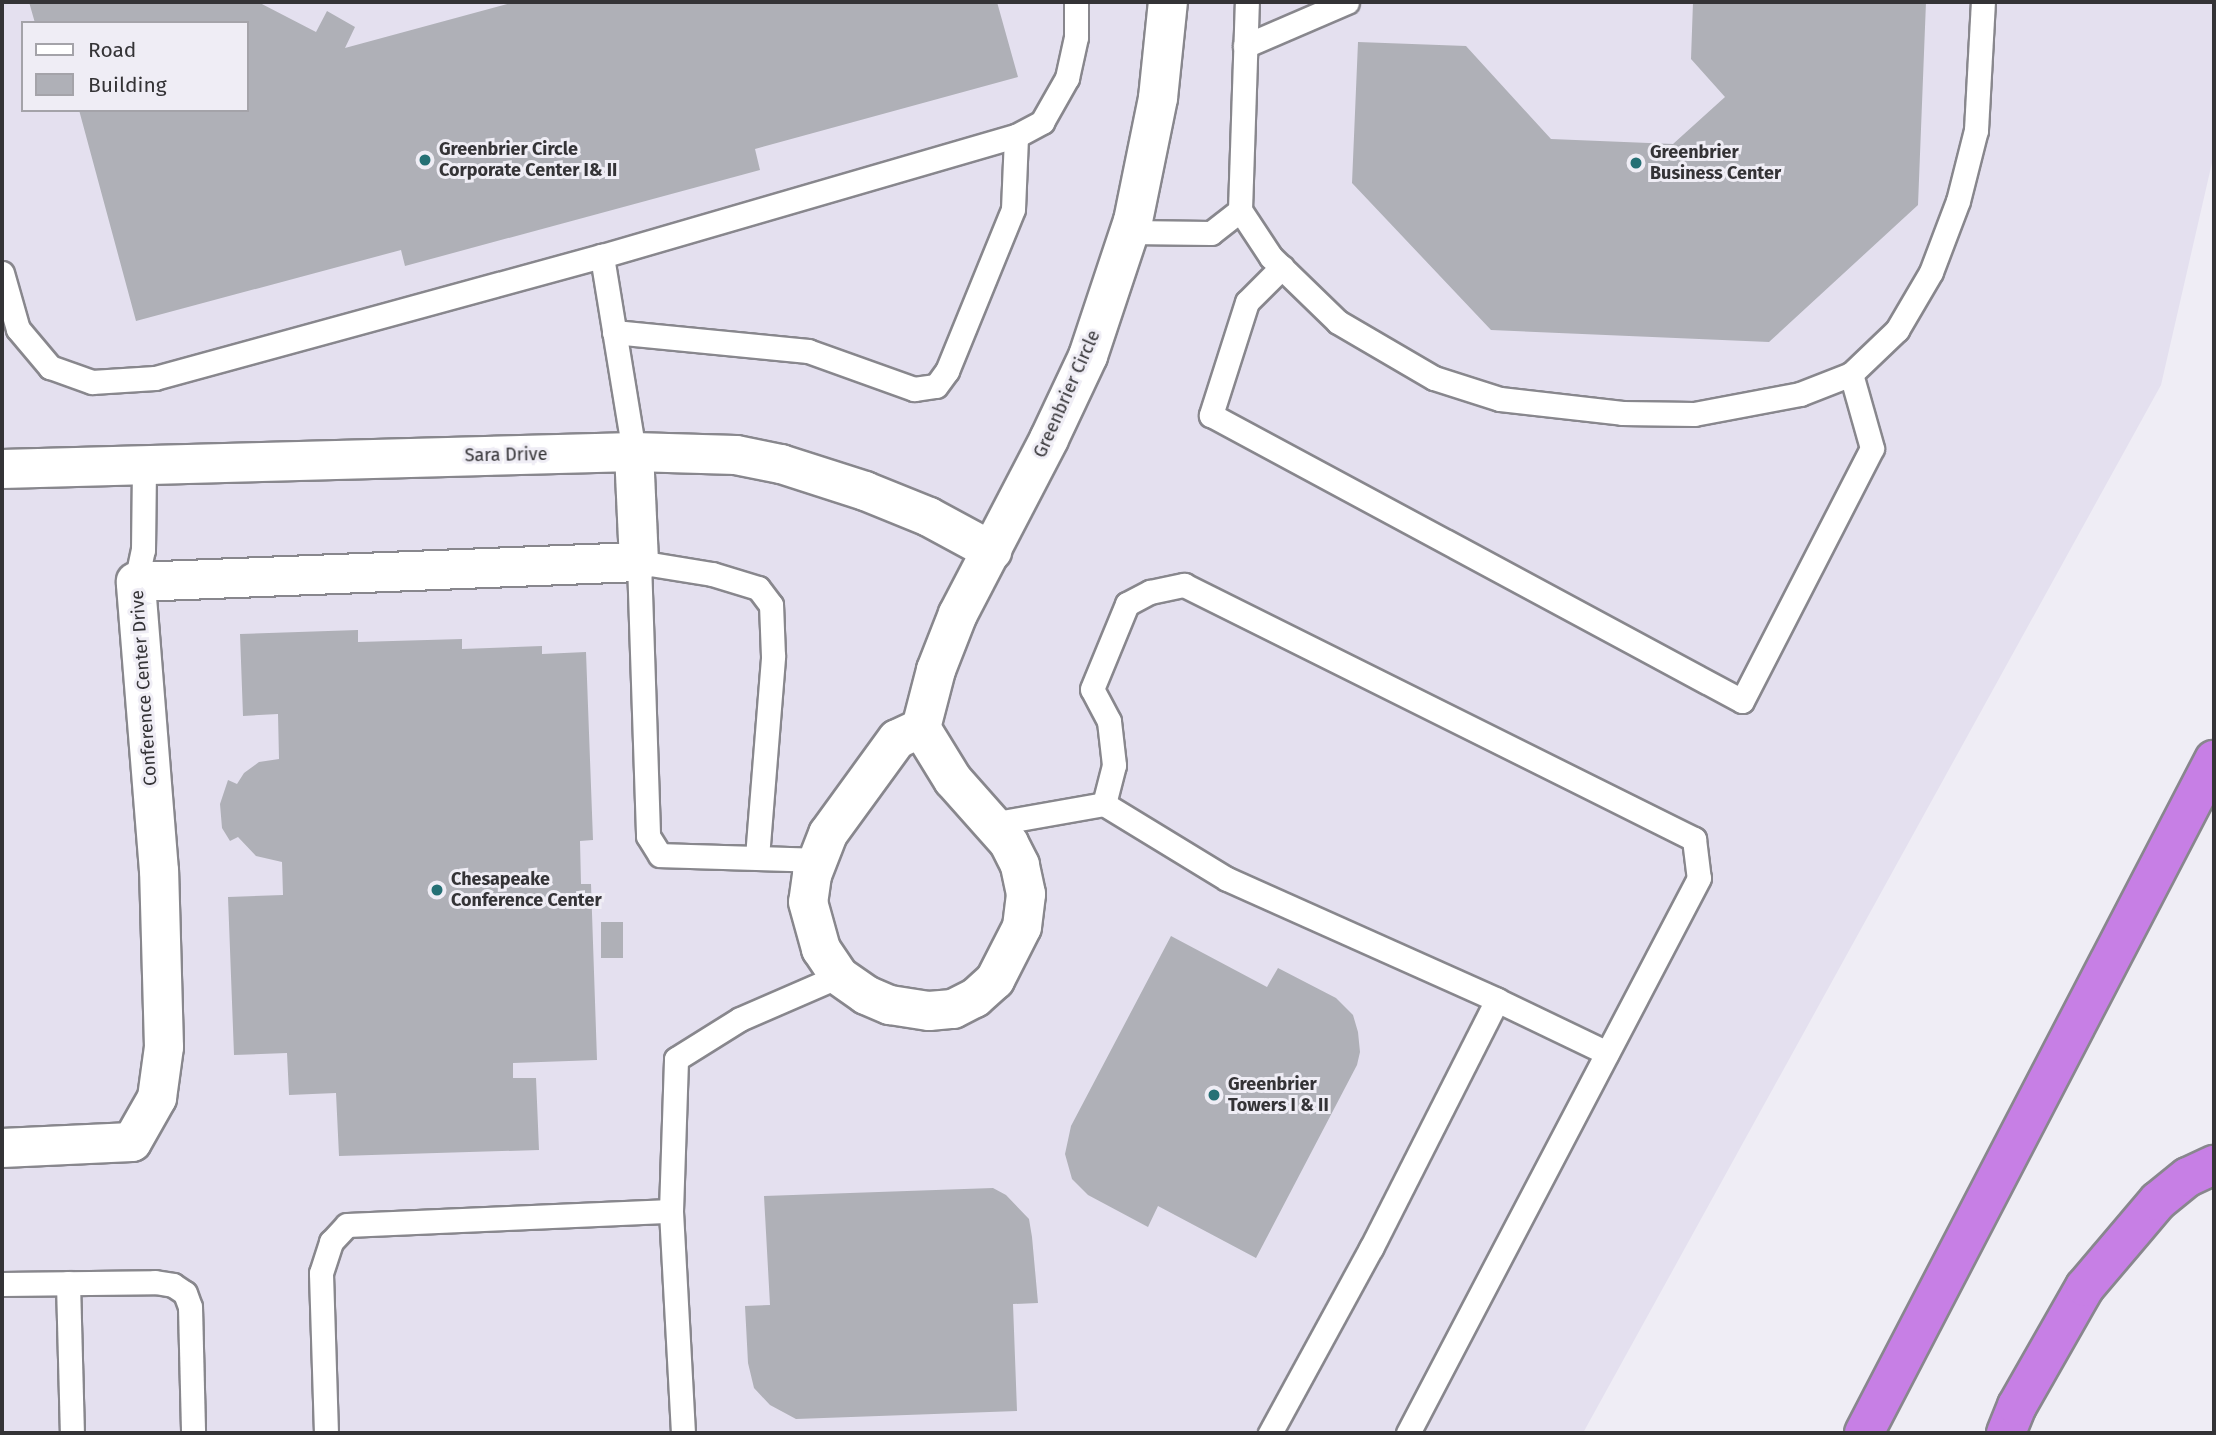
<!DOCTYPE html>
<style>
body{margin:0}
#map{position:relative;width:2216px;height:1435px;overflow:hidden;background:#efedf5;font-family:"Fira Sans",sans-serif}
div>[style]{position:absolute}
.built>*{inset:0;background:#e4e0ef}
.building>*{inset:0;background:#afb0b7;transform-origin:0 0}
.roads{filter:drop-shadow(2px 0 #88878d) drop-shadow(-2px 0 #88878d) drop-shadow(0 2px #88878d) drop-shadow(0 -2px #88878d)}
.lane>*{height:23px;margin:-11.5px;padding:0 11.5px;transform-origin:11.5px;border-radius:11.5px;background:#fff}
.street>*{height:38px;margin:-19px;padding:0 19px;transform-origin:19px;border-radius:19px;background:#fff}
.highway>*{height:38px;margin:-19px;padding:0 19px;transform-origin:19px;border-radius:19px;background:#c77fe5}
.dots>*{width:19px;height:19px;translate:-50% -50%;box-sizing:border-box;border:4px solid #efedf5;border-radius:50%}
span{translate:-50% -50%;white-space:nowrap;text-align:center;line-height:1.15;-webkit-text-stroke:6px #efedf5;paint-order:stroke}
.poi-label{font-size:18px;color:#343336;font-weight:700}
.left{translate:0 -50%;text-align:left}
.street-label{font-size:18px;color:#343336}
.frame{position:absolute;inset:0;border:4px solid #343336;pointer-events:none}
.legend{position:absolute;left:21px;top:21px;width:228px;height:91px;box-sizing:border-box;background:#efedf5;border:2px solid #a4a3a9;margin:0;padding:9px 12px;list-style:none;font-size:21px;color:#343336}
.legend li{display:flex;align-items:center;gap:14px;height:35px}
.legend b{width:35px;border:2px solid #a4a3a9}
</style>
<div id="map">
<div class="built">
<i style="clip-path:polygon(evenodd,2px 2px,2214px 2px,2214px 154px,2161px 385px,1583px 1433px,2px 1433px,2px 2px,23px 23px,247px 23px,247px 110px,23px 110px,23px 23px)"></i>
</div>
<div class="building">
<i style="clip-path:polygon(29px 2px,258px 2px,316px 32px,327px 11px,355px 27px,345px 48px,515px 2px,997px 2px,1018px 77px,755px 149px,760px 170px,405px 266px,401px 250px,136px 321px,79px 110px,247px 110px,247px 23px,35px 23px)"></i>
<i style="clip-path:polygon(1693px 2px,1926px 2px,1918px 205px,1769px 342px,1491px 330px,1352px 183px,1358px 42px,1466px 46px,1551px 139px,1673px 144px,1725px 97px,1691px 59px)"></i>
<i style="clip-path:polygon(358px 630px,358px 642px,462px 639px,462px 649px,542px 646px,542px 654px,586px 652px,593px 840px,580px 841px,581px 884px,591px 884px,597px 1060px,513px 1063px,513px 1078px,536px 1078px,539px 1150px,339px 1156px,336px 1093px,289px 1095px,287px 1053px,234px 1055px,228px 897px,283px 895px,282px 862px,256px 856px,238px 837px,230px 841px,222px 828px,220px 804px,228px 780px,237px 784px,244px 773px,259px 762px,279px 759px,278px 714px,243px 716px,240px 634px)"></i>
<i style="left:601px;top:922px;width:22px;height:36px"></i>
<i style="clip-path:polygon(1171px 936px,1267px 987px,1278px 968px,1336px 998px,1353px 1015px,1358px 1032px,1360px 1052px,1357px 1065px,1256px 1258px,1158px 1206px,1148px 1227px,1088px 1195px,1072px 1179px,1065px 1154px,1071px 1126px)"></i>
<i style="clip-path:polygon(993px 1188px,1006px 1195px,1029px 1219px,1032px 1237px,1038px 1303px,1013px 1304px,1017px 1411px,796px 1419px,770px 1405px,754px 1388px,748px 1363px,745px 1306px,770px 1305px,764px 1196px)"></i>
</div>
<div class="roads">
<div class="lane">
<i style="left:1245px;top:46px;width:111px;rotate:-23.3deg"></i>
<i style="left:1240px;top:210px;width:56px;rotate:56.6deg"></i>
<i style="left:1271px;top:257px;width:93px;rotate:44.1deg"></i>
<i style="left:1338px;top:322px;width:111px;rotate:30.3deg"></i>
<i style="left:1434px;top:378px;width:69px;rotate:17.7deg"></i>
<i style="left:1500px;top:399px;width:123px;rotate:6.5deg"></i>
<i style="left:1622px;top:413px;width:72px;rotate:0.8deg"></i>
<i style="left:1694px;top:414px;width:108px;rotate:-10.7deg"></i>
<i style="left:1800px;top:394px;width:55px;rotate:-21.4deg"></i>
<i style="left:1851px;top:374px;width:64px;rotate:-43.7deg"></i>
<i style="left:1897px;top:330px;width:67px;rotate:-59.6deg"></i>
<i style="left:1931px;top:272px;width:76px;rotate:-69.2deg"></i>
<i style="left:1958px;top:201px;width:73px;rotate:-75.8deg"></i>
<i style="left:1976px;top:130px;width:128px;rotate:-86.9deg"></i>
<i style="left:1129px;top:232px;width:82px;rotate:0.7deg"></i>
<i style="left:1211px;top:233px;width:37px;rotate:-38deg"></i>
<i style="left:1240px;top:210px;width:208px;rotate:-88.1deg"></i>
<i style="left:1282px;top:267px;width:49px;rotate:135deg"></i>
<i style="left:1247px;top:302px;width:119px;rotate:107.7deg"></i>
<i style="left:1211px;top:415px;width:603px;rotate:28.31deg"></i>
<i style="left:1742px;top:701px;width:284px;rotate:-62.8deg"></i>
<i style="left:1872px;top:448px;width:77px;rotate:-105.8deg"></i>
<i style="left:2px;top:273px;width:58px;rotate:74.1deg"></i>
<i style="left:18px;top:329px;width:50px;rotate:49.9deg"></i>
<i style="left:50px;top:367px;width:45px;rotate:19.7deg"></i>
<i style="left:92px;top:382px;width:63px;rotate:-3.6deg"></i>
<i style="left:155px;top:378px;width:463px;rotate:-15.3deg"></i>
<i style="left:614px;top:332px;width:195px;rotate:5.6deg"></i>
<i style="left:808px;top:351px;width:113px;rotate:19.7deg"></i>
<i style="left:914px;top:389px;width:22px;rotate:-8deg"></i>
<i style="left:936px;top:386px;width:19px;rotate:-54deg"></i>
<i style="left:947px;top:371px;width:175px;rotate:-67.8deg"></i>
<i style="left:1013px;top:209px;width:73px;rotate:-87.6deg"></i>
<i style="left:634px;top:452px;width:199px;rotate:-99.3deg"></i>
<i style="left:602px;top:256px;width:431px;rotate:-16.2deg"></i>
<i style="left:1016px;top:136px;width:30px;rotate:-28deg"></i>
<i style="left:1042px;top:122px;width:51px;rotate:-60.4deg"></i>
<i style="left:1067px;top:78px;width:42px;rotate:-77.6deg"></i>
<i style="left:1076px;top:37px;width:35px;rotate:-90deg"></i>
<i style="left:136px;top:582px;width:33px;rotate:-78deg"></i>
<i style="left:143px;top:550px;width:85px;rotate:-89.3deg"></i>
<i style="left:1104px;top:804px;width:40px;rotate:-75.6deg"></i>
<i style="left:1114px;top:765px;width:44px;rotate:-96.5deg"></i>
<i style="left:1109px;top:721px;width:36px;rotate:-118deg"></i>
<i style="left:1092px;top:689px;width:92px;rotate:-67.6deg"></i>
<i style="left:1127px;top:604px;width:26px;rotate:-28deg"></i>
<i style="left:1150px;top:592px;width:35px;rotate:-12deg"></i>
<i style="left:1184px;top:585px;width:570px;rotate:26.48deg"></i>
<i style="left:1694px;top:839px;width:39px;rotate:83deg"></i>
<i style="left:1699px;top:878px;width:627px;rotate:117.67deg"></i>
<i style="left:991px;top:824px;width:115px;rotate:-10deg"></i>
<i style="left:1104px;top:804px;width:144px;rotate:31.4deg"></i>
<i style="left:1227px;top:879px;width:296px;rotate:24.1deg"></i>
<i style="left:1497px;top:1000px;width:278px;rotate:116.9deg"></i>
<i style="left:1371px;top:1248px;width:211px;rotate:118.6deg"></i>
<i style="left:757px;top:857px;width:202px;rotate:-85.4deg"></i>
<i style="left:773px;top:656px;width:51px;rotate:-92.2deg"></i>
<i style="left:771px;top:605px;width:21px;rotate:-127deg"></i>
<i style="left:758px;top:588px;width:48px;rotate:-163.1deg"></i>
<i style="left:712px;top:574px;width:74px;rotate:-170.7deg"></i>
<i style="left:639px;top:562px;width:274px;rotate:88.1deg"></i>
<i style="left:648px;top:836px;width:22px;rotate:58deg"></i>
<i style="left:660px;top:855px;width:159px;rotate:1.8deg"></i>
<i style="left:1497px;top:1000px;width:122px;rotate:25.7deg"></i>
<i style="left:68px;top:1283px;width:150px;rotate:88.5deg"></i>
<i style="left:2px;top:1284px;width:153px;rotate:-0.7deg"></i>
<i style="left:155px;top:1282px;width:18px;rotate:9deg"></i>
<i style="left:173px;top:1285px;width:14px;rotate:34deg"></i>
<i style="left:185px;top:1293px;width:15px;rotate:70deg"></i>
<i style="left:190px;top:1307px;width:126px;rotate:88.6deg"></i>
<i style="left:326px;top:1433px;width:160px;rotate:-91.8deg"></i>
<i style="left:321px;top:1273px;width:33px;rotate:-72deg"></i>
<i style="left:331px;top:1242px;width:23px;rotate:-47deg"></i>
<i style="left:347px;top:1225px;width:324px;rotate:-2.5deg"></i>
<i style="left:683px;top:1433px;width:222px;rotate:-93.1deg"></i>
<i style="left:671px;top:1211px;width:152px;rotate:-88.1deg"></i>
<i style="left:676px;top:1059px;width:75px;rotate:-32deg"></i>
<i style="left:740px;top:1019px;width:108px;rotate:-23.5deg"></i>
</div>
<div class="street">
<i style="left:2px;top:469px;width:632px;rotate:-1.54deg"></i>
<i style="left:634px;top:452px;width:102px;rotate:1.7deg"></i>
<i style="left:736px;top:455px;width:46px;rotate:11.3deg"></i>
<i style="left:781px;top:464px;width:88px;rotate:17.8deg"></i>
<i style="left:865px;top:491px;width:69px;rotate:22.1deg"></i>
<i style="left:929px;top:517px;width:72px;rotate:28.4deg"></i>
<i style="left:921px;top:728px;width:26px;rotate:155deg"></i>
<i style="left:897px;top:739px;width:117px;rotate:126deg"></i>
<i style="left:828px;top:834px;width:44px;rotate:111.3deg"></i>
<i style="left:812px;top:875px;width:27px;rotate:98deg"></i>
<i style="left:808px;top:902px;width:49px;rotate:74.5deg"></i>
<i style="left:821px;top:949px;width:32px;rotate:56deg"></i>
<i style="left:839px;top:976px;width:33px;rotate:35deg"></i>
<i style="left:866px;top:995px;width:26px;rotate:23deg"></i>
<i style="left:890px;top:1005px;width:39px;rotate:9deg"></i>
<i style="left:929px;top:1011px;width:24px;rotate:-5deg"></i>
<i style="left:953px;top:1009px;width:25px;rotate:-27deg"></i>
<i style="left:975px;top:998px;width:27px;rotate:-42deg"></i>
<i style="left:995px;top:980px;width:59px;rotate:-63deg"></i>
<i style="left:1022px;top:927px;width:33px;rotate:-83deg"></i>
<i style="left:1026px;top:894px;width:30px;rotate:-102deg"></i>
<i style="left:1020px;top:865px;width:25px;rotate:-117deg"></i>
<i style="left:1009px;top:843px;width:84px;rotate:-131.6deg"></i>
<i style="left:953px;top:780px;width:61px;rotate:-121.6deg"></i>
<i style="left:921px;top:728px;width:60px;rotate:-75.5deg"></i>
<i style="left:936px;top:670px;width:60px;rotate:-68.6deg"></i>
<i style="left:958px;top:614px;width:197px;rotate:-62.5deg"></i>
<i style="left:1049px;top:439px;width:92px;rotate:-64.8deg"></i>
<i style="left:1088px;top:356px;width:142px;rotate:-71.6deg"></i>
<i style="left:1133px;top:221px;width:126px;rotate:-78.5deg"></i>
<i style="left:1158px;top:98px;width:97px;rotate:-84.1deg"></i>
<i style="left:2px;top:1148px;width:130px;rotate:-2.6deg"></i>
<i style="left:132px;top:1142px;width:51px;rotate:-60.4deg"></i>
<i style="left:157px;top:1098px;width:51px;rotate:-82.2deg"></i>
<i style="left:164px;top:1047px;width:176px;rotate:-91.6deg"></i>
<i style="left:159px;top:871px;width:290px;rotate:-94.6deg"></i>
<i style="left:136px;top:582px;width:503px;rotate:-2.28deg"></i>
<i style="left:639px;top:562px;width:110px;rotate:-92.6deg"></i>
</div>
<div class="highway">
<i style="left:1864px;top:1433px;width:759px;rotate:-62.52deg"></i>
<i style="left:2006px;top:1433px;width:29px;rotate:-68deg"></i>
<i style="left:2017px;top:1406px;width:137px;rotate:-60.3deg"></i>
<i style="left:2085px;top:1287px;width:113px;rotate:-49.7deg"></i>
<i style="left:2158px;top:1201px;width:38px;rotate:-39deg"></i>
<i style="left:2188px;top:1177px;width:29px;rotate:-25deg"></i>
</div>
</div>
<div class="dots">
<i style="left:425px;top:160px;background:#257075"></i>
<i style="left:1636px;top:163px;background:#257075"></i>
<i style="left:437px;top:890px;background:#257075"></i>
<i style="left:1214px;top:1095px;background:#257075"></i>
</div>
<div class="poi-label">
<span class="left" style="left:439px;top:160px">Greenbrier Circle<br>Corporate Center I&amp; II</span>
<span class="left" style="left:1650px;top:163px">Greenbrier<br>Business Center</span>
<span class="left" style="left:451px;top:890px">Chesapeake<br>Conference Center</span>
<span class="left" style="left:1228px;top:1095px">Greenbrier<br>Towers I &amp; II</span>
</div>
<div class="street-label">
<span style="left:1067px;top:394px;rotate:-66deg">Greenbrier Circle</span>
<span style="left:506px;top:455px;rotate:-1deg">Sara Drive</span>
<span style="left:144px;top:688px;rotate:-94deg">Conference Center Drive</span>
</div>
<div class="frame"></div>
<ul class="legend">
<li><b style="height:9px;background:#fff"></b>Road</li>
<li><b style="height:19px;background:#afb0b7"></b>Building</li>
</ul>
</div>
